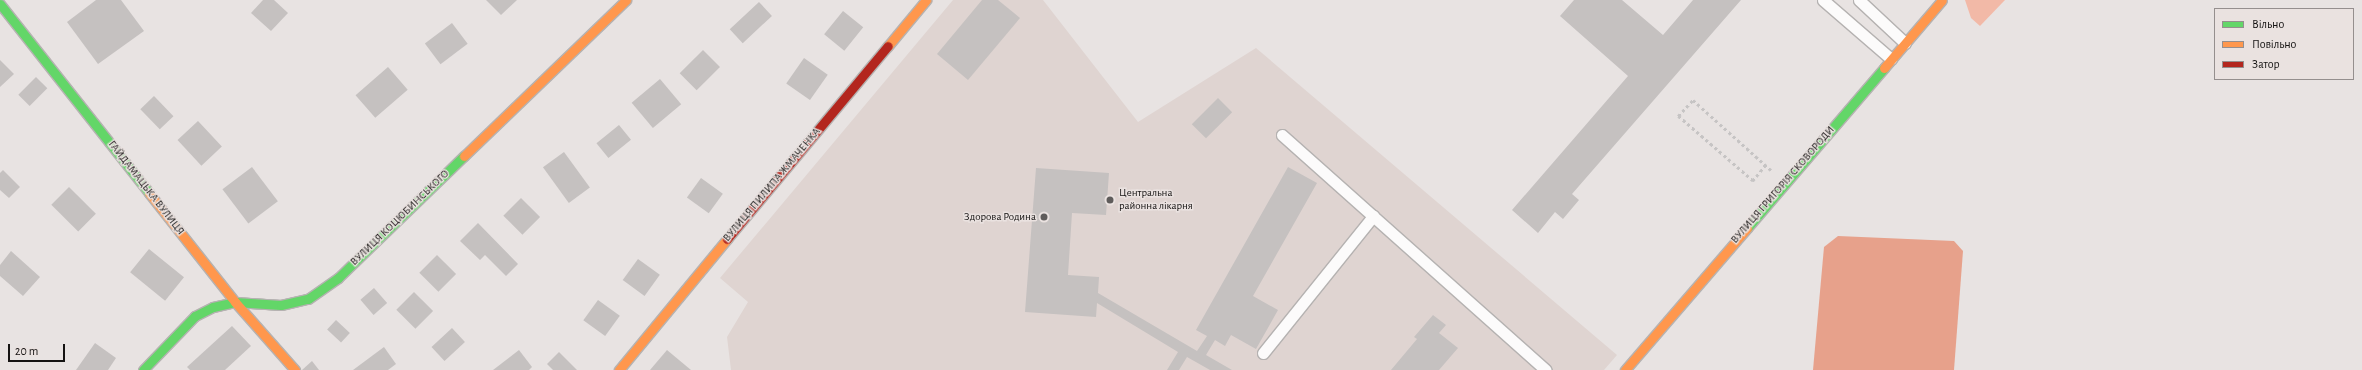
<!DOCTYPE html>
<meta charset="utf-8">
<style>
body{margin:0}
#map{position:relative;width:2362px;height:370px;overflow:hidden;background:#e8e3e2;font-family:"Alegreya Sans",sans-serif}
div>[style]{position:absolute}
.built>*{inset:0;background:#dfd4d1}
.forest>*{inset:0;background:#f2b9a7}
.water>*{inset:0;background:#e7a18b}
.building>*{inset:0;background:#c5c1c0;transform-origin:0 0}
.path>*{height:2.5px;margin-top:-1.25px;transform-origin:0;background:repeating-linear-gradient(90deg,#c6c4c4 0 3px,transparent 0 6px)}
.roads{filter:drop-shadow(1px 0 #b5b2b1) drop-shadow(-1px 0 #b5b2b1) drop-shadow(0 1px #b5b2b1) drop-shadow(0 -1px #b5b2b1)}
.lane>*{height:11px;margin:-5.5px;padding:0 5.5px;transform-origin:5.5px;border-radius:5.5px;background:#fcfbfb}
.fast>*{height:9px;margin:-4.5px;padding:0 4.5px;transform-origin:4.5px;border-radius:4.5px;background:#63d668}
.slow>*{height:9px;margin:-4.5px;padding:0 4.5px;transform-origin:4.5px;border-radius:4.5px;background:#ff974d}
.jam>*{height:9px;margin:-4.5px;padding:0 4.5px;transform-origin:4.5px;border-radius:4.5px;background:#b3261e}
.dots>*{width:11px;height:11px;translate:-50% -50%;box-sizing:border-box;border:2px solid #eae2e0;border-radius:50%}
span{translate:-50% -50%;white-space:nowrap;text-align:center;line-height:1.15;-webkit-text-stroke:3px #eae2e0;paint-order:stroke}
.street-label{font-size:11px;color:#151312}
.poi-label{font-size:11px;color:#151312}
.left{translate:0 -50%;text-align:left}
.right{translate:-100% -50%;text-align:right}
.legend{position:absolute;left:2214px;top:8px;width:140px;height:72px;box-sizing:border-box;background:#eae2e0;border:1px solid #958f8e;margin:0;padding:5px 7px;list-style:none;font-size:12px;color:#151312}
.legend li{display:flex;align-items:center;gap:8px;height:20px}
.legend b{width:20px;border:1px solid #958f8e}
.scale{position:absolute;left:8px;top:344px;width:57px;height:18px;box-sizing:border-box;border:2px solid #151312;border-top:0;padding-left:5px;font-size:12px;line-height:14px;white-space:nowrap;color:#151312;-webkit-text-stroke:3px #eae2e0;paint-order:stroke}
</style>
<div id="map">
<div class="built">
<i style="clip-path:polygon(953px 0,1043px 0,1138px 122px,1256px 48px,1617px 355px,1604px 370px,731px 370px,727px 337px,748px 302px,720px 278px)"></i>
</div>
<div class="forest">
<i style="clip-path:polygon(1965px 0,2005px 0,1980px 26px,1971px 18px)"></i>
</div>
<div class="water">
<i style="clip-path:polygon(1838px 236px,1954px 241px,1963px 251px,1954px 370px,1813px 370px,1824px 247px)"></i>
</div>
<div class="building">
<i style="clip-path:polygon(96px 0,121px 0,144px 31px,98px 64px,67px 22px)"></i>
<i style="clip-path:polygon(263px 0,274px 0,288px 13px,271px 31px,251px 13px)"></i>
<i style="clip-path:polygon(486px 0,517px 0,501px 15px)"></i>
<i style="clip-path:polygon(982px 0,998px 0,1020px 18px,968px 80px,937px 54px)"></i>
<i style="clip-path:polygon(1574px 0,1622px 0,1663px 35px,1693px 0,1741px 0,1572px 194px,1579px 200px,1563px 219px,1555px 212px,1538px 233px,1512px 210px,1628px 76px,1560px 16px)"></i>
<i style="left:759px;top:2px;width:19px;height:40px;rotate:47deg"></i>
<i style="left:843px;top:11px;width:26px;height:30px;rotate:39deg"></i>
<i style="left:452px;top:23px;width:26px;height:34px;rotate:53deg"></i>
<i style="left:703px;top:50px;width:24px;height:33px;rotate:45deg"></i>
<i style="left:804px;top:58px;width:29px;height:31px;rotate:35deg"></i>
<i style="clip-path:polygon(0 60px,14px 74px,0 87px)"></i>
<i style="left:388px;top:67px;width:30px;height:43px;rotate:49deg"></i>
<i style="left:36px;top:77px;width:16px;height:25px;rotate:45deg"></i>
<i style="left:660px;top:79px;width:33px;height:37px;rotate:50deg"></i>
<i style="left:154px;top:96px;width:28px;height:19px;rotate:46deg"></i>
<i style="left:1218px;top:98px;width:20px;height:37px;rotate:45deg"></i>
<i style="left:198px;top:121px;width:35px;height:28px;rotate:47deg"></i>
<i style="left:619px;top:125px;width:19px;height:29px;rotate:51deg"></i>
<i style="left:564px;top:152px;width:44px;height:26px;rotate:54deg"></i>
<i style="left:252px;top:167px;width:43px;height:37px;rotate:53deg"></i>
<i style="clip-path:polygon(1288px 167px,1317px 183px,1253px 296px,1278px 310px,1256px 349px,1231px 335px,1225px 346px,1215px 340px,1206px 355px,1232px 370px,1210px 370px,1187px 357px,1179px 370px,1167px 370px,1178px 352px,1097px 303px,1096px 317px,1025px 312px,1036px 168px,1109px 173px,1106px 215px,1072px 213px,1068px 275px,1099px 277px,1098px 293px,1197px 351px,1207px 336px,1196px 330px)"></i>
<i style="clip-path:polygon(3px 170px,20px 187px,9px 198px,0 190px,0 173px)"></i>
<i style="left:701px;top:178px;width:27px;height:24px;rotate:36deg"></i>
<i style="left:69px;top:187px;width:38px;height:25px;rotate:45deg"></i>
<i style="left:521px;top:198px;width:27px;height:25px;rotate:45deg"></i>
<i style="clip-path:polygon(478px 223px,518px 264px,506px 276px,485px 255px,480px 260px,460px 241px)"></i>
<i style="left:149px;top:249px;width:45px;height:30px;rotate:39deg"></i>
<i style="clip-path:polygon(11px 251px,40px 277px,23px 296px,0 276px,0 265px)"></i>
<i style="left:437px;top:255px;width:27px;height:25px;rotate:45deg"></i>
<i style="left:638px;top:259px;width:27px;height:26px;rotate:36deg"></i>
<i style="left:374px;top:288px;width:20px;height:18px;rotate:49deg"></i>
<i style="left:414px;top:292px;width:27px;height:25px;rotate:45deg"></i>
<i style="left:598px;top:300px;width:27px;height:25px;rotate:36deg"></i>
<i style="clip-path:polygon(1433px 315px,1446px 325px,1439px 333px,1458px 348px,1439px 370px,1391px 370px,1417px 339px,1414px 337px)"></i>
<i style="left:336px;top:320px;width:19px;height:13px;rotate:43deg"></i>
<i style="clip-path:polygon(232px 326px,251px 346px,225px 370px,190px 370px,187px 367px)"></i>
<i style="left:452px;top:328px;width:19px;height:28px;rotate:47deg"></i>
<i style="clip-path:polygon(95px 343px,116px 358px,108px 370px,76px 370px)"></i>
<i style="clip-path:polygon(384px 347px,396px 364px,388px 370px,353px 370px)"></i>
<i style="clip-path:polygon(519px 350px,532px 367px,529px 370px,493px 370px)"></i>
<i style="clip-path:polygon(667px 350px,691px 370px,650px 370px)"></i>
<i style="clip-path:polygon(559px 352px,577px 370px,553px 370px,547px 364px)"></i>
<i style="clip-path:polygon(312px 361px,319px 370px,302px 370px)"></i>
</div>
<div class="path">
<i style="left:1766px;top:165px;width:21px;rotate:129deg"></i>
<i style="left:1753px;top:181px;width:99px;rotate:-139.1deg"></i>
<i style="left:1678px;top:116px;width:22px;rotate:-47deg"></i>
<i style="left:1693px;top:100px;width:105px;rotate:41.9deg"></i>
</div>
<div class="roads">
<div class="lane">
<i style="left:1823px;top:0;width:90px;rotate:40.9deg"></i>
<i style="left:1859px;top:0;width:63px;rotate:43.1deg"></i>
<i style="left:1282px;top:135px;width:353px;rotate:41.7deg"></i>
<i style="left:1263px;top:353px;width:176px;rotate:-51.2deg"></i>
</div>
<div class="fast">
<i style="left:0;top:4px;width:241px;rotate:51.7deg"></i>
<i style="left:1747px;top:228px;width:211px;rotate:-49.4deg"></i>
<i style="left:143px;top:370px;width:75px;rotate:-46.1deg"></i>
<i style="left:195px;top:316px;width:20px;rotate:-27deg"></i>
<i style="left:213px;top:307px;width:23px;rotate:-13deg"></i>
<i style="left:235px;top:302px;width:46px;rotate:3.7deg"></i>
<i style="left:281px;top:305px;width:28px;rotate:-13deg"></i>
<i style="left:308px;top:299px;width:37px;rotate:-35deg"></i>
<i style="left:338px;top:278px;width:175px;rotate:-44.1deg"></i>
</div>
<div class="slow">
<i style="left:888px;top:46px;width:60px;rotate:-50.4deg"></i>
<i style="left:1884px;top:68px;width:89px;rotate:-49.5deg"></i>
<i style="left:464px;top:156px;width:225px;rotate:-43.9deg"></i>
<i style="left:149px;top:193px;width:139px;rotate:51.7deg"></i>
<i style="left:235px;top:302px;width:91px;rotate:48.6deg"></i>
<i style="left:619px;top:370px;width:170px;rotate:-50.5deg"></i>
<i style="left:1625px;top:370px;width:187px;rotate:-49.3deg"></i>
</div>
<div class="jam">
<i style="left:727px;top:239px;width:251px;rotate:-50.2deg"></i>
</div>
</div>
<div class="dots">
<i style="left:1110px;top:200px;background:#5f5c5b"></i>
<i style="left:1044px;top:217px;background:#5f5c5b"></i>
</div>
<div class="street-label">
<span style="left:772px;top:185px;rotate:-50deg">ВУЛИЦЯ ПИЛИПА ЖМАЧЕНКА</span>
<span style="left:1783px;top:185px;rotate:-49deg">ВУЛИЦЯ ГРИГОРІЯ СКОВОРОДИ</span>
<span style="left:146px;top:188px;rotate:52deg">ГАЙДАМАЦЬКА ВУЛИЦЯ</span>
<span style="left:400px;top:218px;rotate:-44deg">ВУЛИЦЯ КОЦЮБИНСЬКОГО</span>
</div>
<div class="poi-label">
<span class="left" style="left:1119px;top:200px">Центральна<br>районна лікарня</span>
<span class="right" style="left:1036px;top:217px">Здорова Родина</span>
</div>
<ul class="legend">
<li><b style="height:5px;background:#63d668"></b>Вільно</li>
<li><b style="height:5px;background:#ff974d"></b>Повільно</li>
<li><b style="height:5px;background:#b3261e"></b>Затор</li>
</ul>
<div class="scale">20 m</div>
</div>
